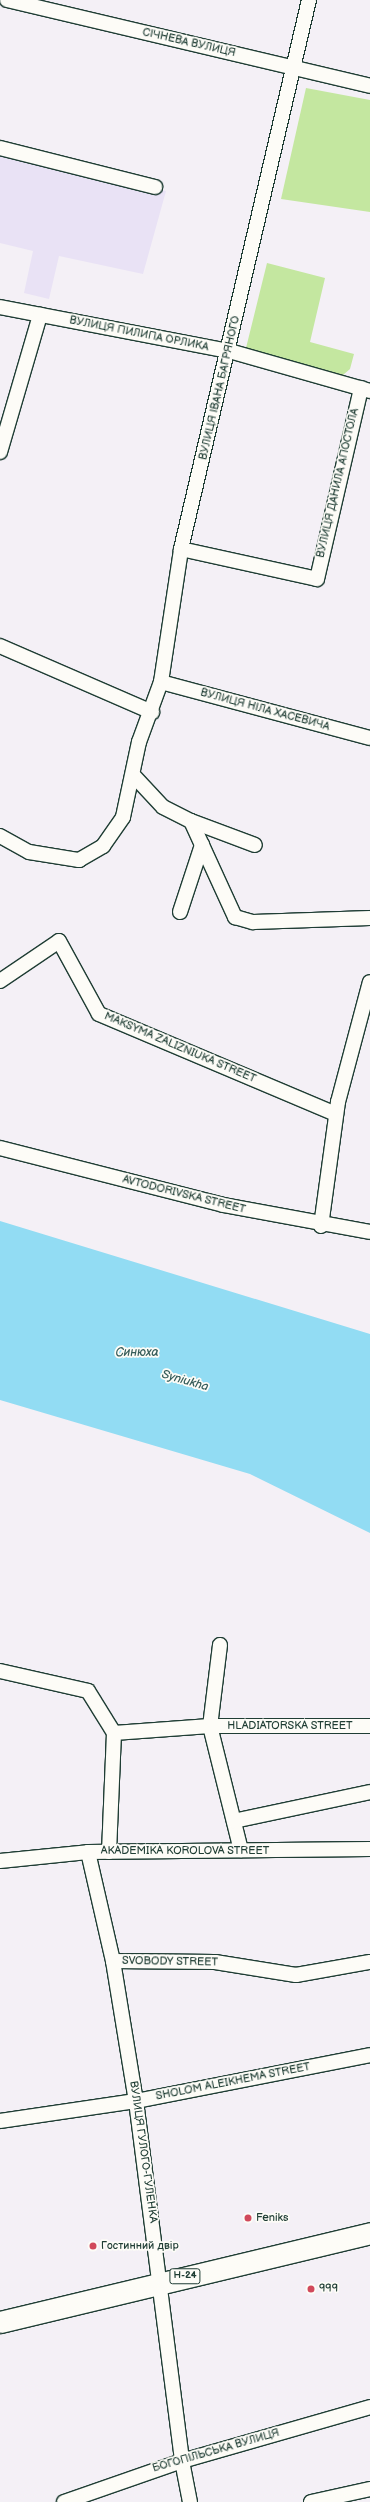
<!DOCTYPE html>
<meta charset="utf-8">
<style>
body{margin:0}
#map{position:relative;width:370px;height:2502px;overflow:hidden;background:#f4f0f6;font-family:"Balsamiq Sans",sans-serif}
div>[style]{position:absolute}
.built>*{inset:0;background:#e9e2f5}
.green>*{inset:0;background:#c4e7a0}
.water>*{inset:0;background:#92dcf3}
.roads{filter:drop-shadow(1px 0 #1f3d34) drop-shadow(-1px 0 #1f3d34) drop-shadow(0 1px #1f3d34) drop-shadow(0 -1px #1f3d34)}
.minor>*{height:14px;margin:-7px;padding:0 7px;transform-origin:7px;border-radius:7px;background:#fdfcf7}
.primary>*{height:21px;margin:-10.5px;padding:0 10.5px;transform-origin:10.5px;border-radius:10.5px;background:#fdfcf7}
.dots>*{width:11px;height:11px;translate:-50% -50%;box-sizing:border-box;border:2px solid #fdfcf7;border-radius:50%}
span{translate:-50% -50%;white-space:nowrap;text-align:center;line-height:1.15;-webkit-text-stroke:3.5px #fdfcf7;paint-order:stroke}
.shield-label span{padding:1px 3px;background:#fdfcf7;border:1px solid;border-radius:3px;-webkit-text-stroke-width:0}
.shield-label{font-size:10px;color:#1f3d34;font-weight:700}
.street-label{font-size:11px;color:#1f3d34}
.poi-label{font-size:11px;color:#1f3d34}
.left{translate:0 -50%;text-align:left}
.water-label{font-size:12px;color:#365d5a;font-style:italic}
</style>
<div id="map">
<div class="built">
<i style="clip-path:polygon(0 148px,166px 191px,143px 274px,59px 256px,49px 299px,24px 293px,33px 251px,0 243px)"></i>
</div>
<div class="green">
<i style="clip-path:polygon(306px 88px,370px 100px,370px 212px,281px 199px)"></i>
<i style="clip-path:polygon(267px 263px,325px 278px,310px 342px,354px 354px,350px 369px,343px 375px,246px 348px)"></i>
</div>
<div class="water">
<i style="clip-path:polygon(0 1221px,370px 1334px,370px 1533px,250px 1474px,0 1400px)"></i>
</div>
<div class="roads">
<div class="minor">
<i style="left:7px;top:0;width:373px;rotate:13.3deg"></i>
<i style="left:0;top:148px;width:160px;rotate:14.1deg"></i>
<i style="left:0;top:307px;width:233px;rotate:10.9deg"></i>
<i style="left:229px;top:351px;width:147px;rotate:15.8deg"></i>
<i style="left:0;top:452px;width:143px;rotate:-73.7deg"></i>
<i style="left:181px;top:549px;width:139px;rotate:12.4deg"></i>
<i style="left:317px;top:579px;width:196px;rotate:-77deg"></i>
<i style="left:0;top:646px;width:166px;rotate:23.5deg"></i>
<i style="left:161px;top:682px;width:216px;rotate:15deg"></i>
<i style="left:134px;top:776px;width:42px;rotate:46.9deg"></i>
<i style="left:163px;top:807px;width:31px;rotate:27deg"></i>
<i style="left:191px;top:821px;width:106px;rotate:65.4deg"></i>
<i style="left:235px;top:917px;width:19px;rotate:16deg"></i>
<i style="left:253px;top:922px;width:117px;rotate:-2deg"></i>
<i style="left:191px;top:821px;width:68px;rotate:20.6deg"></i>
<i style="left:0;top:836px;width:33px;rotate:29deg"></i>
<i style="left:29px;top:852px;width:51px;rotate:9.1deg"></i>
<i style="left:79px;top:860px;width:28px;rotate:-30deg"></i>
<i style="left:103px;top:846px;width:35px;rotate:-55deg"></i>
<i style="left:123px;top:817px;width:77px;rotate:-78deg"></i>
<i style="left:139px;top:742px;width:64px;rotate:-69.9deg"></i>
<i style="left:161px;top:682px;width:134px;rotate:-81.4deg"></i>
<i style="left:181px;top:549px;width:564px;rotate:-76.88deg"></i>
<i style="left:180px;top:912px;width:71px;rotate:-71.8deg"></i>
<i style="left:0;top:981px;width:71px;rotate:-34.1deg"></i>
<i style="left:59px;top:941px;width:83px;rotate:61.3deg"></i>
<i style="left:99px;top:1014px;width:257px;rotate:22.9deg"></i>
<i style="left:0;top:1148px;width:230px;rotate:14.3deg"></i>
<i style="left:223px;top:1205px;width:149px;rotate:10.4deg"></i>
<i style="left:321px;top:1226px;width:125px;rotate:-82.2deg"></i>
<i style="left:338px;top:1102px;width:124px;rotate:-75.1deg"></i>
<i style="left:220px;top:1645px;width:82px;rotate:97deg"></i>
<i style="left:210px;top:1726px;width:128px;rotate:76deg"></i>
<i style="left:0;top:1671px;width:90px;rotate:12.8deg"></i>
<i style="left:88px;top:1691px;width:49px;rotate:58.2deg"></i>
<i style="left:114px;top:1733px;width:119px;rotate:92.4deg"></i>
<i style="left:114px;top:1733px;width:96px;rotate:-4.2deg"></i>
<i style="left:210px;top:1726px;width:160px"></i>
<i style="left:234px;top:1821px;width:139px;rotate:-12deg"></i>
<i style="left:88px;top:1852px;width:112px;rotate:77.1deg"></i>
<i style="left:113px;top:1961px;width:142px;rotate:80.7deg"></i>
<i style="left:136px;top:2101px;width:363px;rotate:82.7deg"></i>
<i style="left:182px;top:2461px;width:42px;rotate:79deg"></i>
<i style="left:0;top:1861px;width:88px;rotate:-5.8deg"></i>
<i style="left:88px;top:1852px;width:282px;rotate:-0.6deg"></i>
<i style="left:113px;top:1961px;width:102px;rotate:0.6deg"></i>
<i style="left:215px;top:1962px;width:82px;rotate:9.1deg"></i>
<i style="left:296px;top:1975px;width:75px;rotate:-10deg"></i>
<i style="left:0;top:2121px;width:137px;rotate:-8.4deg"></i>
<i style="left:136px;top:2101px;width:238px;rotate:-11.1deg"></i>
<i style="left:64px;top:2502px;width:125px;rotate:-19.2deg"></i>
<i style="left:182px;top:2461px;width:196px;rotate:-16deg"></i>
<i style="left:311px;top:2502px;width:60px;rotate:-12.4deg"></i>
</div>
<div class="primary">
<i style="left:0;top:2322px;width:381px;rotate:-13.5deg"></i>
</div>
</div>
<div class="dots">
<i style="left:248px;top:2218px;background:#d1495b"></i>
<i style="left:93px;top:2246px;background:#d1495b"></i>
<i style="left:311px;top:2289px;background:#d1495b"></i>
</div>
<div class="shield-label">
<span style="left:185px;top:2276px">Н-24</span>
</div>
<div class="street-label">
<span style="left:189px;top:43px;rotate:13deg">СІЧНЕВА ВУЛИЦЯ</span>
<span style="left:139px;top:334px;rotate:11deg">ВУЛИЦЯ ПИЛИПА ОРЛИКА</span>
<span style="left:220px;top:388px;rotate:-77deg">ВУЛИЦЯ ІВАНА БАГРЯНОГО</span>
<span style="left:338px;top:483px;rotate:-77deg">ВУЛИЦЯ ДАНИЛА АПОСТОЛА</span>
<span style="left:265px;top:710px;rotate:15deg">ВУЛИЦЯ НІЛА ХАСЕВИЧА</span>
<span style="left:180px;top:1048px;rotate:23deg">MAKSYMA ZALIZNIUKA STREET</span>
<span style="left:184px;top:1195px;rotate:14deg">AVTODORIVSKA STREET</span>
<span style="left:290px;top:1726px">HLADIATORSKA STREET</span>
<span style="left:185px;top:1851px">AKADEMIKA KOROLOVA STREET</span>
<span style="left:170px;top:1962px;rotate:1deg">SVOBODY STREET</span>
<span style="left:233px;top:2082px;rotate:-11deg">SHOLOM ALEIKHEMA STREET</span>
<span style="left:143px;top:2152px;rotate:82deg">ВУЛИЦЯ ГУЛОГО-ГУЛЕНКА</span>
<span style="left:216px;top:2451px;rotate:-16deg">БОГОПІЛЬСЬКА ВУЛИЦЯ</span>
</div>
<div class="poi-label">
<span class="left" style="left:256px;top:2218px">Feniks</span>
<span class="left" style="left:101px;top:2246px">Гостинний двір</span>
<span class="left" style="left:319px;top:2289px">999</span>
</div>
<div class="water-label">
<span style="left:137px;top:1353px">Синюха</span>
<span style="left:185px;top:1381px;rotate:16deg">Syniukha</span>
</div>
</div>
